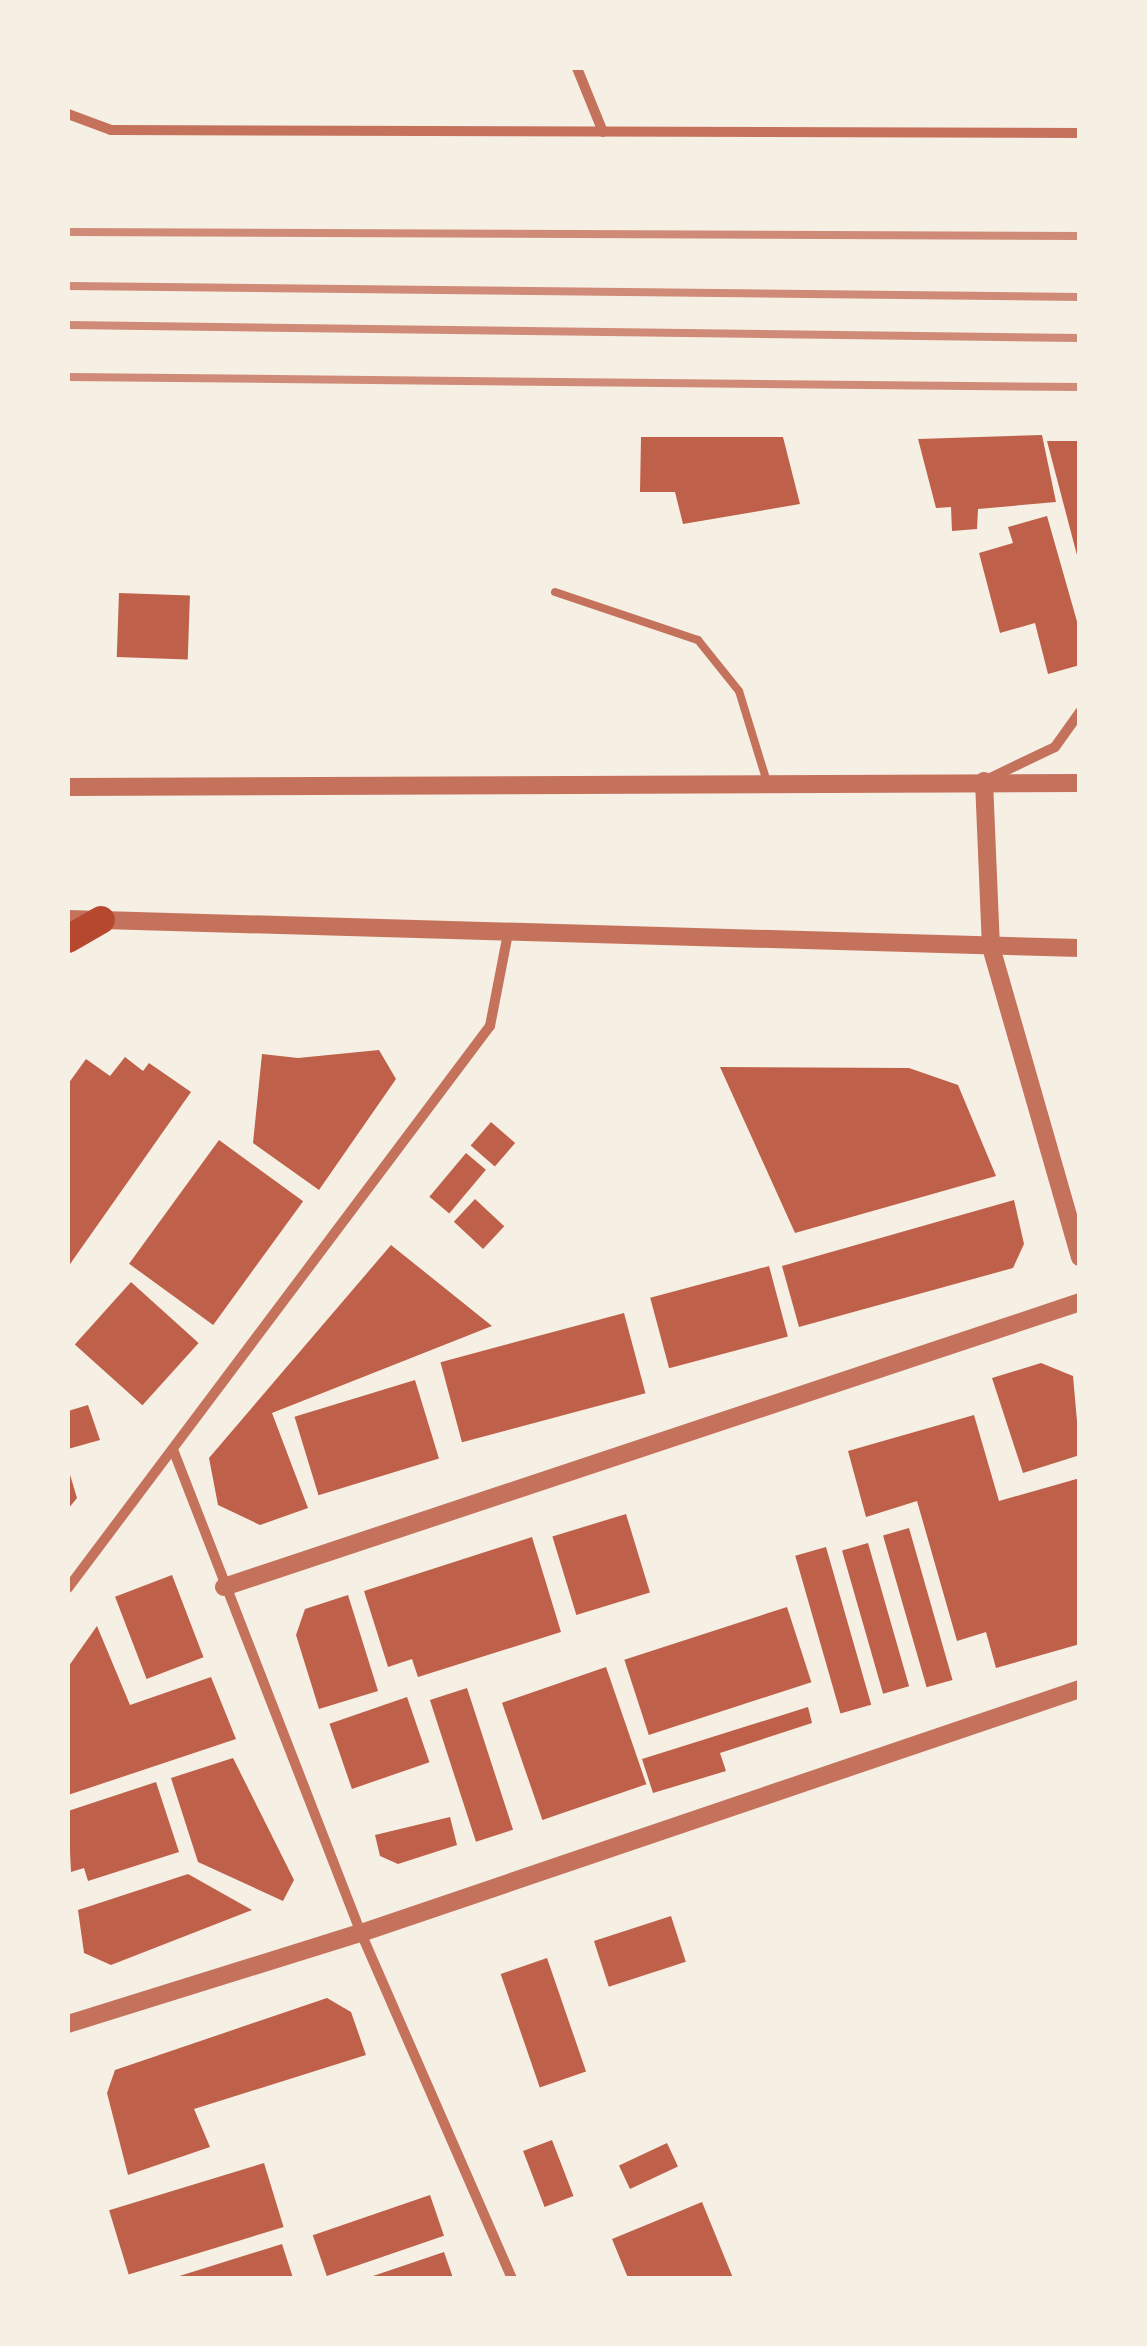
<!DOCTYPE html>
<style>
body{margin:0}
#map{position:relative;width:1147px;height:2346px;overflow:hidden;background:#f6efe4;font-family:Mulish,sans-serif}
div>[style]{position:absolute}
.building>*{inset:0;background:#bf614a;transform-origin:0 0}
.service>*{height:8px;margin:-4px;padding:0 4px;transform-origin:4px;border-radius:4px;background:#c5725c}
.minor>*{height:10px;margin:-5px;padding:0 5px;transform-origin:5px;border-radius:5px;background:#c5725c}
.tertiary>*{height:18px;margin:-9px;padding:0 9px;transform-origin:9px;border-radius:9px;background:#c5725c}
.trunk>*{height:28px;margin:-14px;padding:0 14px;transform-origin:14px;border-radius:14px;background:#b5482f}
.rail>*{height:8px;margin:-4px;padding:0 4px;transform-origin:4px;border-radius:4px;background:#cf8b77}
span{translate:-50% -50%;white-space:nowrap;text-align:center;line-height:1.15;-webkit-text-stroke:8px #f6efe4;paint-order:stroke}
.frame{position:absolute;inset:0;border:70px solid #f6efe4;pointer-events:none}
</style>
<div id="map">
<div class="building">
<i style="clip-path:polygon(1042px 435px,1056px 502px,978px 509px,977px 529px,952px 531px,951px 507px,936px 508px,918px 439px)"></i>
<i style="clip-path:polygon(641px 437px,783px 437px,800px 504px,683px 524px,675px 492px,640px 492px)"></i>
<i style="clip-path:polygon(1047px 441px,1080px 441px,1080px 559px,1078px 559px)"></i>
<i style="clip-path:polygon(1047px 516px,1080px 632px,1080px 665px,1048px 674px,1035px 623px,1000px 633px,979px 553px,1013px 543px,1008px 527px)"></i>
<i style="left:119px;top:593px;width:71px;height:64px;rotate:2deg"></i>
<i style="clip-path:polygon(379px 1050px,396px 1079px,319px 1190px,253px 1143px,262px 1054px,298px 1058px)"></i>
<i style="clip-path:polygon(125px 1057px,143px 1071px,149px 1063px,191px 1092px,68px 1267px,68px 1084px,86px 1059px,110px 1076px)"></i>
<i style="clip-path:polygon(720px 1067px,909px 1068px,958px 1085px,996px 1176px,795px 1233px)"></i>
<i style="left:491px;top:1122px;width:32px;height:31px;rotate:41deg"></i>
<i style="left:219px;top:1140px;width:104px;height:153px;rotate:36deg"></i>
<i style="left:466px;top:1153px;width:26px;height:57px;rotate:40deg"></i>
<i style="left:475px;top:1199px;width:40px;height:31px;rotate:43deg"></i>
<i style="clip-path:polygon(1014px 1200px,1024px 1244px,1013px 1268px,799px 1327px,782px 1266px)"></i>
<i style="clip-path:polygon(391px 1245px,492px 1326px,272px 1413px,308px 1508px,260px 1525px,218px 1505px,209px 1458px)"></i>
<i style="left:769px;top:1266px;width:73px;height:123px;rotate:75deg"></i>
<i style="left:131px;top:1282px;width:91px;height:84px;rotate:42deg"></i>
<i style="left:624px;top:1313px;width:83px;height:190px;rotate:75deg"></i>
<i style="clip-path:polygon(1041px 1363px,1073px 1376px,1080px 1455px,1023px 1473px,992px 1378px)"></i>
<i style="left:415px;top:1380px;width:82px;height:126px;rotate:73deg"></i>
<i style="clip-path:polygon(88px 1405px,100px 1440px,68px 1449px,68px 1411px)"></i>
<i style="clip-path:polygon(974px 1415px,999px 1501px,1080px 1478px,1080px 1644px,996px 1668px,986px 1632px,957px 1641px,917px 1501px,866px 1517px,848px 1451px)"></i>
<i style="clip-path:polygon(68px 1468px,77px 1498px,68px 1509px)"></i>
<i style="left:626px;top:1514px;width:82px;height:77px;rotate:73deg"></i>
<i style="left:909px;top:1528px;width:158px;height:27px;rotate:74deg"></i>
<i style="clip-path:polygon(532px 1537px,561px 1632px,418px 1677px,412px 1659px,388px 1667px,364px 1591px)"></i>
<i style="left:868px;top:1543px;width:149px;height:27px;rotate:74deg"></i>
<i style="left:826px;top:1547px;width:164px;height:32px;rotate:74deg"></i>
<i style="left:172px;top:1575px;width:88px;height:61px;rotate:69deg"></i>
<i style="clip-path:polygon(348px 1595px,378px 1691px,319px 1709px,296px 1635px,305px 1609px)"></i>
<i style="left:787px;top:1607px;width:79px;height:171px;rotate:72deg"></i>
<i style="clip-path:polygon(97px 1626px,130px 1705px,211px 1677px,236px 1739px,68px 1795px,68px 1667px)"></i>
<i style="left:606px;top:1667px;width:124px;height:110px;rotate:71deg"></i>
<i style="left:467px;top:1688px;width:149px;height:39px;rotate:72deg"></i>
<i style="left:407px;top:1697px;width:69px;height:82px;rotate:71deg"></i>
<i style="clip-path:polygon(808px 1707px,812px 1723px,720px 1753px,726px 1771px,653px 1793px,642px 1759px)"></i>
<i style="clip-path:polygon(233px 1758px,294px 1880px,283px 1901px,198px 1862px,171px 1778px)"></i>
<i style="clip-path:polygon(156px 1782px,179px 1852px,88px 1881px,84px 1868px,71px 1872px,68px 1811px)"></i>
<i style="clip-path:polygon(450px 1817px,457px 1845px,398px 1864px,380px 1856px,375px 1835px)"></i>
<i style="clip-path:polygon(188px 1874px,252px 1910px,111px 1965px,84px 1953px,78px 1910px)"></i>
<i style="left:671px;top:1916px;width:48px;height:81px;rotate:72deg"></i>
<i style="left:547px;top:1958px;width:120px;height:49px;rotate:71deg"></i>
<i style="clip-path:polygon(327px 1998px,351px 2012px,366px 2055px,194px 2109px,210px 2147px,128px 2175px,107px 2093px,115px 2070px)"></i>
<i style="left:552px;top:2140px;width:60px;height:31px;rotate:69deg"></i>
<i style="left:667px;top:2143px;width:26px;height:53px;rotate:65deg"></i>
<i style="left:264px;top:2163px;width:67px;height:162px;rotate:73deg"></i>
<i style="left:430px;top:2195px;width:43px;height:124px;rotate:71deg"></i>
<i style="clip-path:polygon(702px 2202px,733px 2278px,628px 2278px,612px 2239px)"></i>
<i style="clip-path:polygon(282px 2244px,293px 2278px,173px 2278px)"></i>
<i style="clip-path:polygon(444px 2252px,453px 2278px,367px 2278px)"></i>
</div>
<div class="service">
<i style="left:555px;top:592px;width:151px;rotate:18.6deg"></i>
<i style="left:698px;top:640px;width:65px;rotate:51.2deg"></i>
<i style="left:739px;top:691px;width:95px;rotate:72.9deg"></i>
</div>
<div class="minor">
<i style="left:577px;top:68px;width:69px;rotate:67.9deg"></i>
<i style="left:68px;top:114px;width:46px;rotate:20.4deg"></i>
<i style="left:111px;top:130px;width:969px;rotate:0.18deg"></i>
<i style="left:986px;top:780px;width:76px;rotate:-25.6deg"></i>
<i style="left:1055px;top:747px;width:43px;rotate:-54.5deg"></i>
<i style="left:174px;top:1452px;width:516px;rotate:68.76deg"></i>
<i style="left:361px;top:1933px;width:377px;rotate:66.4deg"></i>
<i style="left:68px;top:1588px;width:703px;rotate:-53.1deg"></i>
<i style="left:490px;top:1026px;width:95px;rotate:-79deg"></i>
</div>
<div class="tertiary">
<i style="left:984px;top:781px;width:166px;rotate:87.6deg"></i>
<i style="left:991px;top:947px;width:323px;rotate:74deg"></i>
<i style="left:68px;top:787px;width:1012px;rotate:-0.23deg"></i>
<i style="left:68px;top:919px;width:1012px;rotate:1.64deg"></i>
<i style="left:224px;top:1587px;width:902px;rotate:-18.41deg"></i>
<i style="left:68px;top:2024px;width:307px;rotate:-17.3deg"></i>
<i style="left:361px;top:1933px;width:759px;rotate:-18.75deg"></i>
</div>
<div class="trunk">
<i style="left:68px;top:939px;width:38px;rotate:-30deg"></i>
</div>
<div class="rail">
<i style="left:68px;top:232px;width:1012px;rotate:0.23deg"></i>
<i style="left:68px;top:286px;width:1012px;rotate:0.62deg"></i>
<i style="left:68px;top:325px;width:1012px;rotate:0.74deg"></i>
<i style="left:68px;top:377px;width:1012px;rotate:0.57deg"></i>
</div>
<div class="frame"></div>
</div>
